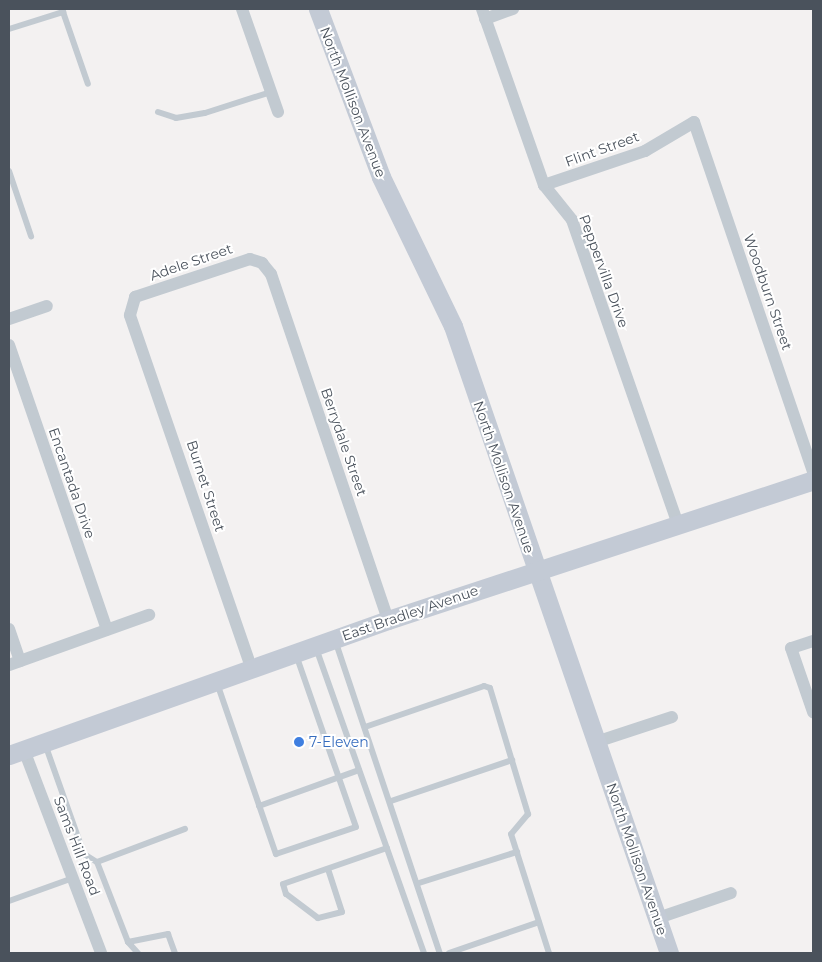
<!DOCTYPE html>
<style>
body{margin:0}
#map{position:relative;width:822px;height:962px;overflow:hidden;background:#f3f1f1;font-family:Montserrat,sans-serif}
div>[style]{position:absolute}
.lane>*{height:6px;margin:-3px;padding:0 3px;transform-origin:3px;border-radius:3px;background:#c2cad1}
.street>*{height:12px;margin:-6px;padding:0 6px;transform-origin:6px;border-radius:6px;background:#c2cad1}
.secondary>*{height:19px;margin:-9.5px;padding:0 9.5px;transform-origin:9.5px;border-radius:9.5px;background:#c3cad5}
.dots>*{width:14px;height:14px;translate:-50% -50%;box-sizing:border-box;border:2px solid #fff;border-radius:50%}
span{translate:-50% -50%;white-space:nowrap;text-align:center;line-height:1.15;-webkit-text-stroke:4px #fff;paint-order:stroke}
.street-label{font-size:14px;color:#4a525c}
.shop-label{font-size:14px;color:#366cbe}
.left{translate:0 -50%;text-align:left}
.frame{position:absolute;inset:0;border:10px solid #4a525c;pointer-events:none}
</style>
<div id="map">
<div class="lane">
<i style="left:62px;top:9px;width:79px;rotate:70.9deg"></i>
<i style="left:9px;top:29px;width:57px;rotate:-17.5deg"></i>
<i style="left:158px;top:112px;width:19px;rotate:18deg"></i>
<i style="left:176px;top:118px;width:29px;rotate:-10deg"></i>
<i style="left:205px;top:113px;width:69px;rotate:-17.7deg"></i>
<i style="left:9px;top:171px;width:69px;rotate:71.3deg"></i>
<i style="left:335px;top:640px;width:330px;rotate:71.5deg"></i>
<i style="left:316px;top:648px;width:324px;rotate:70.5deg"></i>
<i style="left:217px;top:683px;width:181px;rotate:71deg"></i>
<i style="left:276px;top:854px;width:84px;rotate:-18.6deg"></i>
<i style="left:356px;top:827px;width:182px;rotate:-109.2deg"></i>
<i style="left:365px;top:727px;width:126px;rotate:-19deg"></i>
<i style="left:484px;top:686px;width:6px;rotate:18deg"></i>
<i style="left:490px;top:688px;width:132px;rotate:73.2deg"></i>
<i style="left:528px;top:814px;width:26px;rotate:130deg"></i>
<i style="left:511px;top:834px;width:125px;rotate:72.3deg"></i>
<i style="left:45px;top:744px;width:117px;rotate:70.5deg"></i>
<i style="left:84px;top:854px;width:15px;rotate:32deg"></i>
<i style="left:97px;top:862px;width:86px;rotate:68.8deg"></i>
<i style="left:128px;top:942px;width:15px;rotate:48deg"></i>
<i style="left:391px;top:801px;width:128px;rotate:-18.7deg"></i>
<i style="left:259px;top:806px;width:106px;rotate:-19.8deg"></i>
<i style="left:97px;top:862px;width:94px;rotate:-20.6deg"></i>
<i style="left:328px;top:869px;width:45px;rotate:72deg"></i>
<i style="left:342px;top:912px;width:25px;rotate:166deg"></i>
<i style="left:318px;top:918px;width:40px;rotate:-143deg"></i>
<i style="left:286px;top:894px;width:10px;rotate:-107deg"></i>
<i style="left:283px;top:884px;width:110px;rotate:-19.1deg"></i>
<i style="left:419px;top:883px;width:103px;rotate:-17.6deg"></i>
<i style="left:9px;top:901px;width:68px;rotate:-19.8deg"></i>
<i style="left:128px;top:942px;width:41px;rotate:-11.3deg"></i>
<i style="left:168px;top:934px;width:20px;rotate:70deg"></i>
<i style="left:449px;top:953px;width:95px;rotate:-19deg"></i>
</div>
<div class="street">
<i style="left:242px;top:9px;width:109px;rotate:70.7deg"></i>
<i style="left:482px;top:9px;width:187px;rotate:70.6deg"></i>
<i style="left:544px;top:185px;width:45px;rotate:51.3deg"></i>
<i style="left:572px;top:220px;width:319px;rotate:70.8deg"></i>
<i style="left:485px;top:19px;width:30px;rotate:-20deg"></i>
<i style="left:544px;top:185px;width:107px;rotate:-18.6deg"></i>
<i style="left:645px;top:151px;width:57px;rotate:-30.6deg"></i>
<i style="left:694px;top:122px;width:370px;rotate:71.2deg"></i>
<i style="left:9px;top:319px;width:40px;rotate:-18.9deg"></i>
<i style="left:9px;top:345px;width:301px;rotate:71deg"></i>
<i style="left:9px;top:629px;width:34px;rotate:71deg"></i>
<i style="left:813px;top:641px;width:23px;rotate:162deg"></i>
<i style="left:791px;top:648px;width:68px;rotate:71deg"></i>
<i style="left:9px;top:665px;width:149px;rotate:-19.7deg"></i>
<i style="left:251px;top:667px;width:372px;rotate:-109deg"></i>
<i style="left:130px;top:315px;width:19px;rotate:-74deg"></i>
<i style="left:135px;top:297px;width:121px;rotate:-18.3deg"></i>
<i style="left:250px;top:259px;width:13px;rotate:18deg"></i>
<i style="left:262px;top:263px;width:14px;rotate:51deg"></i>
<i style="left:271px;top:274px;width:365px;rotate:71.3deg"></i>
<i style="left:596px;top:742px;width:80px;rotate:-18.2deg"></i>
<i style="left:24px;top:750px;width:217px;rotate:69.2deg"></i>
<i style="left:658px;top:918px;width:77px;rotate:-18.9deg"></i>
</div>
<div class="secondary">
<i style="left:318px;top:9px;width:179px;rotate:69.4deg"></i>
<i style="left:381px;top:177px;width:165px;rotate:64.2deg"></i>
<i style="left:453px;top:326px;width:663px;rotate:70.99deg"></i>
<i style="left:9px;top:755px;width:402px;rotate:-19.6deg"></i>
<i style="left:388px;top:620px;width:447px;rotate:-18.2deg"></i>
</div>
<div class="dots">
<i style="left:299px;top:742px;background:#3f7fe0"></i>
</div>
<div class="street-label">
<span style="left:353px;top:102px;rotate:69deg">North Mollison Avenue</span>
<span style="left:602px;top:149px;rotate:-20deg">Flint Street</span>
<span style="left:191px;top:262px;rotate:-19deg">Adele Street</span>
<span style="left:604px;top:271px;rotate:70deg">Peppervilla Drive</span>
<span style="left:768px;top:292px;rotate:71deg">Woodburn Street</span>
<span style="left:344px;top:442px;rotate:71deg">Berrydale Street</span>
<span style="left:504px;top:477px;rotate:71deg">North Mollison Avenue</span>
<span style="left:72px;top:483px;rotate:71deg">Encantada Drive</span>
<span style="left:206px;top:486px;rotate:72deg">Burnet Street</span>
<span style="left:410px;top:613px;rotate:-19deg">East Bradley Avenue</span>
<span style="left:77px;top:846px;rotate:69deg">Sams Hill Road</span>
<span style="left:637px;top:859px;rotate:71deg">North Mollison Avenue</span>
</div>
<div class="shop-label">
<span class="left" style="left:309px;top:742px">7-Eleven</span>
</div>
<div class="frame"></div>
</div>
